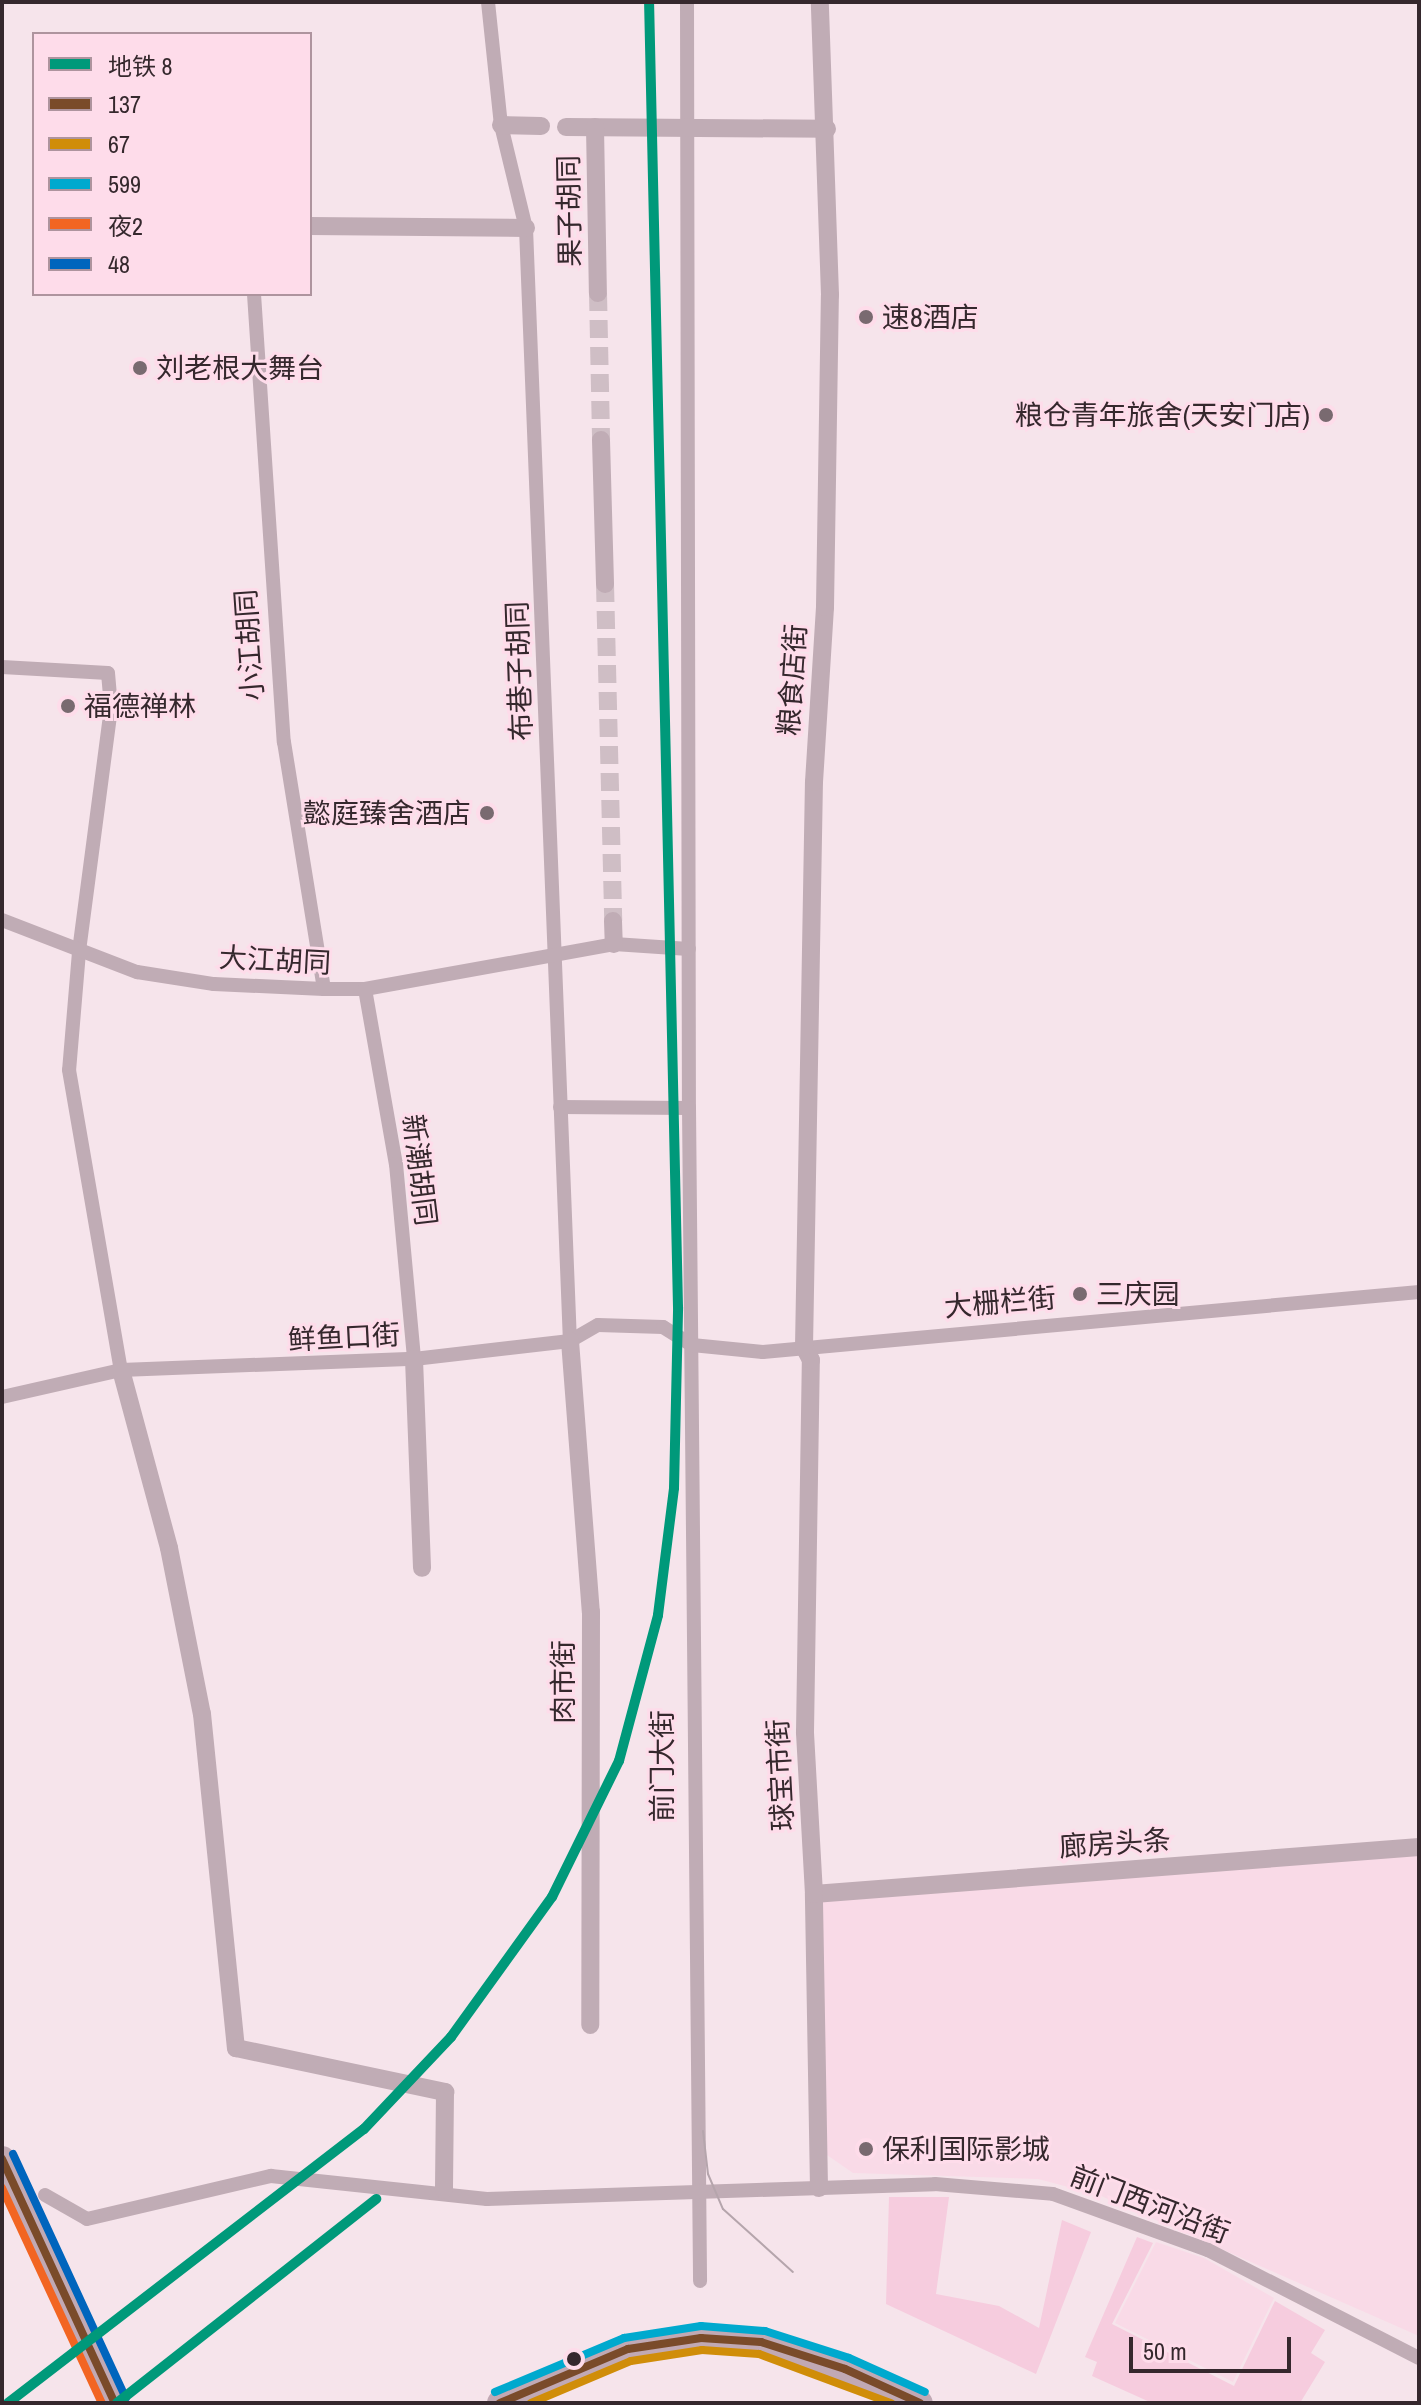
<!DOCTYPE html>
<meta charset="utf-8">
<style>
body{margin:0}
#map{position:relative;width:1421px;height:2405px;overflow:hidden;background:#f6e4eb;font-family:"Archivo Narrow","Noto Sans SC",sans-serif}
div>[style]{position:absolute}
.built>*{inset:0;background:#f9dae7}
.green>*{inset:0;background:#f6ccde}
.minor-tunnel>*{height:18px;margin-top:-9px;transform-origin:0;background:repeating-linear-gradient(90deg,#cfbec5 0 18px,transparent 0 27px)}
.pedestrian>*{height:14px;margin:-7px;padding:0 7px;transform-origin:7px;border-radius:7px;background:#c0acb5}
.minor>*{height:18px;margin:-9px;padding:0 9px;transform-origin:9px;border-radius:9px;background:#c0acb5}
.secondary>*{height:26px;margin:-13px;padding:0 13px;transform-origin:13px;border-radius:13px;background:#c1a9b4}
.tram>*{height:2px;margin:-1px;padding:0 1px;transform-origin:1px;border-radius:1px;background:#b5a5ac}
.bus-1>*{height:8px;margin:-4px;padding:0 4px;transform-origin:4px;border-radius:4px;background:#7a4b2a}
.bus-2>*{height:8px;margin:-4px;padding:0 4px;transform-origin:4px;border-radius:4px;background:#d08d09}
.bus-3>*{height:8px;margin:-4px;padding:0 4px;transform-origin:4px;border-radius:4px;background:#00a9ce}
.bus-4>*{height:8px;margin:-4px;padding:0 4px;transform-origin:4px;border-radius:4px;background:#f26522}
.bus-5>*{height:8px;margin:-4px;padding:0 4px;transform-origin:4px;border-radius:4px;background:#0065bd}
.metro-1>*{height:10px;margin:-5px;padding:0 5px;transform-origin:5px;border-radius:5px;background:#00997a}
.dots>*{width:22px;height:22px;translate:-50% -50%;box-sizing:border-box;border:4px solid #fedcea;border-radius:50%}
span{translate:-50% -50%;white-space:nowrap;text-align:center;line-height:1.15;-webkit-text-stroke:6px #fedcea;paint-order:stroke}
.street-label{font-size:28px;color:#35282d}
.poi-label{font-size:28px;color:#35282d}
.left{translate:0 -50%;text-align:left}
.right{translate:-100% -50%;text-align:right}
.frame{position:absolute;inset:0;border:4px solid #35282d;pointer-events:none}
.legend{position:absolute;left:32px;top:32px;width:280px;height:264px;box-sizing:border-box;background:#fedcea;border:2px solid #ae949e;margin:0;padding:10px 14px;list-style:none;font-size:24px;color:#35282d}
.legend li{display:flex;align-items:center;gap:16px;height:40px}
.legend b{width:40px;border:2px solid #ae949e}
.scale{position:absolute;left:1129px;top:2337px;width:162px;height:36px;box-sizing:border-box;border:4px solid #35282d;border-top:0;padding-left:10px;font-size:24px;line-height:28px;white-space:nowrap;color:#35282d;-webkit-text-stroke:6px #fedcea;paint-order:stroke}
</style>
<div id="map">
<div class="built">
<i style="clip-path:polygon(1419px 1853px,1419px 2336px,1099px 2195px,1038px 2179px,853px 2173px,827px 2155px,818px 1900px)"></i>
<i style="clip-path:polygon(1156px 2242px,1204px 2258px,1274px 2298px,1233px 2382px,1115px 2323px)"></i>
</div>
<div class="green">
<i style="clip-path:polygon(889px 2197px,949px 2197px,936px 2294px,999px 2306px,1039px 2328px,1062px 2220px,1091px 2232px,1036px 2374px,886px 2304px)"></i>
<i style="clip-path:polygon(1137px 2237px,1153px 2243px,1112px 2324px,1234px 2386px,1275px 2301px,1325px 2330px,1311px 2353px,1325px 2362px,1300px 2403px,1152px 2403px,1092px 2376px,1097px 2362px,1085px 2357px)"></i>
</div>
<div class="minor-tunnel">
<i style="left:598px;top:293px;width:147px;rotate:88.8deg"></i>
<i style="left:605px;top:584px;width:337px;rotate:88.6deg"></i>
</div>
<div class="pedestrian">
<i style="left:488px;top:2px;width:124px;rotate:84deg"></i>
<i style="left:501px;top:125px;width:106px;rotate:76.4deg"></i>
<i style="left:526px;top:228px;width:1114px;rotate:87.74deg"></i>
<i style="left:687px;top:2px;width:1106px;rotate:89.9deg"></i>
<i style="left:689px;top:1108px;width:1173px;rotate:89.46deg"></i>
<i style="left:254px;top:294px;width:449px;rotate:86.2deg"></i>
<i style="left:284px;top:742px;width:250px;rotate:80.8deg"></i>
<i style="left:2px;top:667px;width:106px;rotate:3.2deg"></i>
<i style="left:108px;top:673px;width:35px;rotate:85deg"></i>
<i style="left:111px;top:708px;width:246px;rotate:97.5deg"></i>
<i style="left:79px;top:952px;width:118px;rotate:94.8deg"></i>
<i style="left:69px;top:1070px;width:304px;rotate:80.2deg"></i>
<i style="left:2px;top:920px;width:145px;rotate:21.1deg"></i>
<i style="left:137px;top:972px;width:78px;rotate:8.9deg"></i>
<i style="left:214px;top:984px;width:110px;rotate:2.6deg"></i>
<i style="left:324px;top:989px;width:41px"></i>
<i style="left:365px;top:989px;width:253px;rotate:-10.2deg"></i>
<i style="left:614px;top:944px;width:75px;rotate:3.8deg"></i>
<i style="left:365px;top:989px;width:178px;rotate:80deg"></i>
<i style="left:396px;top:1164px;width:196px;rotate:84.7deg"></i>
<i style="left:560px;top:1107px;width:129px;rotate:0.4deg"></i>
<i style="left:2px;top:1397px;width:122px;rotate:-12.8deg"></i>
<i style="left:121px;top:1370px;width:293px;rotate:-2.2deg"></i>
<i style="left:414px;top:1359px;width:157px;rotate:-6.6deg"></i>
<i style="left:570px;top:1341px;width:32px;rotate:-30deg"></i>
<i style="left:598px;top:1325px;width:65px;rotate:1.8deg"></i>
<i style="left:663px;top:1327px;width:34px;rotate:32deg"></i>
<i style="left:692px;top:1345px;width:71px;rotate:5.6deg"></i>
<i style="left:763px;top:1352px;width:659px;rotate:-5.23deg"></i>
<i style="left:45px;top:2195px;width:48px;rotate:29.7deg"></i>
<i style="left:87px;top:2219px;width:189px;rotate:-13.2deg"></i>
<i style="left:271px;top:2176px;width:217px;rotate:6.1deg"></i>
<i style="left:487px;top:2199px;width:448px;rotate:-1.9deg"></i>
<i style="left:935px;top:2184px;width:118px;rotate:4.8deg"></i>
<i style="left:1053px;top:2194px;width:165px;rotate:19.9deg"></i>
<i style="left:1208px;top:2250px;width:237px;rotate:27.1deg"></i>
</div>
<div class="minor">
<i style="left:501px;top:125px;width:40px;rotate:1.4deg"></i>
<i style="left:566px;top:127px;width:261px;rotate:0.4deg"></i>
<i style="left:595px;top:127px;width:166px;rotate:89deg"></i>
<i style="left:310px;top:226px;width:216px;rotate:0.5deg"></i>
<i style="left:601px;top:440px;width:144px;rotate:88.4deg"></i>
<i style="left:613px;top:921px;width:23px;rotate:88deg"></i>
<i style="left:570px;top:1341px;width:272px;rotate:85.6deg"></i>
<i style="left:591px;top:1612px;width:413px;rotate:90.1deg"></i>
<i style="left:414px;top:1359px;width:209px;rotate:87.8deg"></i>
<i style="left:121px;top:1370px;width:184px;rotate:74.9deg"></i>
<i style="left:169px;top:1548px;width:169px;rotate:78.8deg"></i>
<i style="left:202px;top:1714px;width:336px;rotate:84.2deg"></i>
<i style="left:236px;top:2048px;width:214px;rotate:11.9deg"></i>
<i style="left:445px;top:2092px;width:98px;rotate:90.6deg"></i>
<i style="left:814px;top:1894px;width:607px;rotate:-4.44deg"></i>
<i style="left:819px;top:2188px;width:294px;rotate:-91deg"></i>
<i style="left:814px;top:1894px;width:162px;rotate:-93.2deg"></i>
<i style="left:805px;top:1732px;width:372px;rotate:-89.1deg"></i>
<i style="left:811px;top:1360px;width:15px;rotate:-118deg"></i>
<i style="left:804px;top:1347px;width:565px;rotate:-88.99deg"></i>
<i style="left:814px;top:782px;width:175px;rotate:-86.4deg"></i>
<i style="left:825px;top:607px;width:312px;rotate:-89.1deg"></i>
<i style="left:830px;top:295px;width:293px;rotate:-92deg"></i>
</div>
<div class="secondary">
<i style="left:2px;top:2159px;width:269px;rotate:65.2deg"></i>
<i style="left:500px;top:2403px;width:139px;rotate:-22.9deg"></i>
<i style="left:628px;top:2349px;width:74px;rotate:-8.6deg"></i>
<i style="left:701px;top:2338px;width:60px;rotate:3.8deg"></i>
<i style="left:761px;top:2342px;width:88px;rotate:17.8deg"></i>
<i style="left:845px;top:2369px;width:82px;rotate:24.4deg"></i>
</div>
<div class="tram">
<i style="left:703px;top:2131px;width:43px;rotate:83.4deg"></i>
<i style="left:708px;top:2174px;width:38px;rotate:67deg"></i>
<i style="left:723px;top:2209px;width:94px;rotate:42deg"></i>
</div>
<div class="bus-1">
<i style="left:2px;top:2159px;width:269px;rotate:65.2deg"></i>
<i style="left:500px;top:2403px;width:139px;rotate:-22.9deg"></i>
<i style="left:628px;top:2349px;width:74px;rotate:-8.6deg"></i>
<i style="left:701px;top:2338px;width:60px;rotate:3.8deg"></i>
<i style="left:761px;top:2342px;width:88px;rotate:17.8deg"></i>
<i style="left:845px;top:2369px;width:82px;rotate:24.4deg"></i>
</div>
<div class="bus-2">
<i style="left:531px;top:2403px;width:108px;rotate:-22.8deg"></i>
<i style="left:631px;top:2361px;width:72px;rotate:-8.8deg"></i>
<i style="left:702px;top:2350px;width:57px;rotate:4deg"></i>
<i style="left:759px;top:2354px;width:141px;rotate:20.4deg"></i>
</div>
<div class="bus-3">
<i style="left:495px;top:2392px;width:140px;rotate:-22.7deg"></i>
<i style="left:624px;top:2338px;width:78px;rotate:-8.9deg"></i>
<i style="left:701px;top:2326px;width:64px;rotate:4.5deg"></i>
<i style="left:765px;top:2331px;width:88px;rotate:17.8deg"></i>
<i style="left:849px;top:2358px;width:83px;rotate:24.1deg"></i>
</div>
<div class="bus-4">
<i style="left:2px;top:2188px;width:237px;rotate:65.1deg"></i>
</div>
<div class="bus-5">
<i style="left:13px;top:2154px;width:269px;rotate:65.2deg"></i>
</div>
<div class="metro-1">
<i style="left:8px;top:2403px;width:449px;rotate:-37.6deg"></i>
<i style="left:364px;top:2129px;width:127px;rotate:-46.6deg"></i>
<i style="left:451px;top:2037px;width:173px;rotate:-54.2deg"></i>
<i style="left:552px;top:1897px;width:152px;rotate:-63.8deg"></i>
<i style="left:619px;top:1761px;width:151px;rotate:-75deg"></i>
<i style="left:658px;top:1615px;width:128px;rotate:-82.8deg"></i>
<i style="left:674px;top:1488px;width:181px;rotate:-88.7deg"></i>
<i style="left:678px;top:1307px;width:1305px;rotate:-91.27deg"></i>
<i style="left:117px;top:2403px;width:330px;rotate:-38.2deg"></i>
</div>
<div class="dots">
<i style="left:866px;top:317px;background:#796a70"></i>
<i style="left:140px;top:368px;background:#796a70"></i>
<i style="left:1326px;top:415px;background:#796a70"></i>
<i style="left:68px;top:706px;background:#796a70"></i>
<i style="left:487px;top:813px;background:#796a70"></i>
<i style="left:1080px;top:1294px;background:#796a70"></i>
<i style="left:866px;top:2149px;background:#796a70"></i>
<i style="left:574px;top:2359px;background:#35282d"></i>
</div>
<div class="street-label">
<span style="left:569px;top:211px;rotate:-91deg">果子胡同</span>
<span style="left:249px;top:645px;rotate:-94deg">小江胡同</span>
<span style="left:519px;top:671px;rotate:-92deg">布巷子胡同</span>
<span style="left:792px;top:680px;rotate:-86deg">粮食店街</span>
<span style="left:275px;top:960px;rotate:3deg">大江胡同</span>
<span style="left:420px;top:1170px;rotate:83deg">新潮胡同</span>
<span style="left:1000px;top:1302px;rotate:-5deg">大栅栏街</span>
<span style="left:344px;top:1337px;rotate:-3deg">鲜鱼口街</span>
<span style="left:563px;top:1682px;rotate:-90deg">肉市街</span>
<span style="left:662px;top:1766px;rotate:-90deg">前门大街</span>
<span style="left:780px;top:1775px;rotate:-93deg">球宝市街</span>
<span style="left:1115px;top:1843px;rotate:-4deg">廊房头条</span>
<span style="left:1150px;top:2204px;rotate:21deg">前门西河沿街</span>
</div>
<div class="poi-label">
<span class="left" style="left:882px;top:317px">速8酒店</span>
<span class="left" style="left:156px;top:368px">刘老根大舞台</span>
<span class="right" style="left:1310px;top:415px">粮仓青年旅舍(天安门店)</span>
<span class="left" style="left:84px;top:706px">福德禅林</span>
<span class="right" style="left:471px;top:813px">懿庭臻舍酒店</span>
<span class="left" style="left:1096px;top:1294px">三庆园</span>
<span class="left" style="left:882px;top:2149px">保利国际影城</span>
</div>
<div class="frame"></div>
<ul class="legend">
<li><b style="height:10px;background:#00997a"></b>地铁 8</li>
<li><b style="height:10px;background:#7a4b2a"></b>137</li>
<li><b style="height:10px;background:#d08d09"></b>67</li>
<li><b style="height:10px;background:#00a9ce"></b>599</li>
<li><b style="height:10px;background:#f26522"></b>夜2</li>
<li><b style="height:10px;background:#0065bd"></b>48</li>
</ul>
<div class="scale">50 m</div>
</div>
